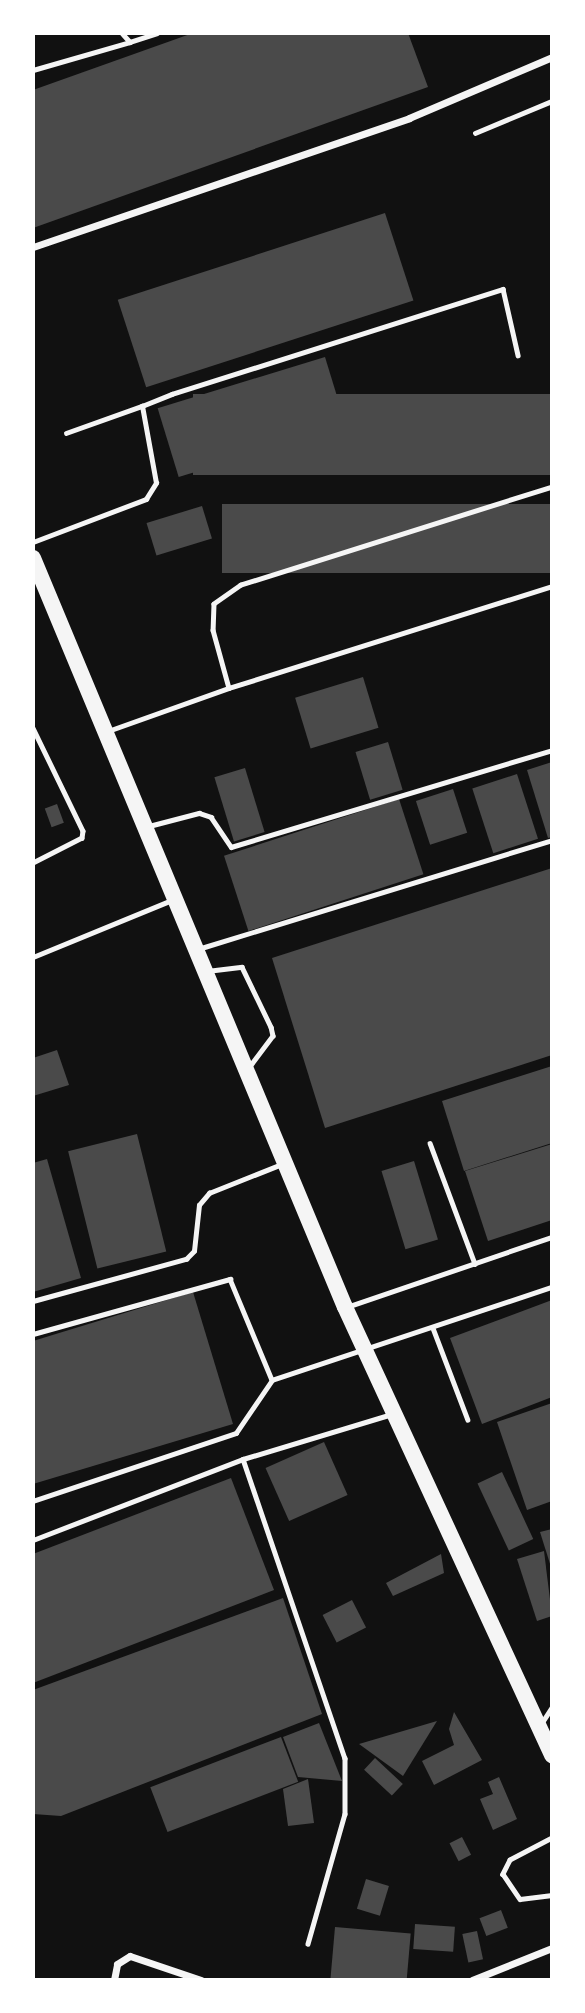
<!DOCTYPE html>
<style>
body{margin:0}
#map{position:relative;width:585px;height:2013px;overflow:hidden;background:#111;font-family:"Libre Baskerville",serif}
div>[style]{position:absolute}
.building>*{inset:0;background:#4a4a4a;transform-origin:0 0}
.service>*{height:4.5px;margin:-2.25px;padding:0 2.25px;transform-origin:2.25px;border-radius:2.25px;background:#f5f5f5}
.minor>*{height:7px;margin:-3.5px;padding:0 3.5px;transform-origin:3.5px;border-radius:3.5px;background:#f5f5f5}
.trunk>*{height:16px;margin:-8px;padding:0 8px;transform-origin:8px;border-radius:8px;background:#f5f5f5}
span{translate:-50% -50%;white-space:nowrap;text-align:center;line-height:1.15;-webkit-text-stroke:5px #fff;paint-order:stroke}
.frame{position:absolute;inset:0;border:35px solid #fff;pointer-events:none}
</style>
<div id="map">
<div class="building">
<i style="clip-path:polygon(193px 33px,408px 33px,428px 87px,33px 228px,33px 90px)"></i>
<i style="left:385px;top:213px;width:92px;height:281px;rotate:72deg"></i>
<i style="left:325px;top:357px;width:72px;height:175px;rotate:73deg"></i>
<i style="left:552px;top:394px;width:81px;height:359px;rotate:90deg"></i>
<i style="left:552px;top:504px;width:69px;height:330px;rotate:90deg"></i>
<i style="left:202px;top:506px;width:34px;height:58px;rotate:73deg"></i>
<i style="left:363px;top:677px;width:53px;height:71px;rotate:73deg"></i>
<i style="left:388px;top:742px;width:50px;height:34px;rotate:73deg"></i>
<i style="clip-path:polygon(552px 762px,552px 837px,548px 838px,527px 770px)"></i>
<i style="left:245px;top:768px;width:67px;height:32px;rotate:73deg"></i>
<i style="left:517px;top:774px;width:68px;height:47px;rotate:72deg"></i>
<i style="left:453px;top:789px;width:46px;height:39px;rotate:72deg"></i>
<i style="left:399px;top:799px;width:79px;height:184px;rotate:72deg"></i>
<i style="left:57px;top:804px;width:20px;height:13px;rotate:70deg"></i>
<i style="clip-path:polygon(552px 868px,552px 1055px,325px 1128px,272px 958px)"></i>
<i style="clip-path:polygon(57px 1050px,69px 1085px,33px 1096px,33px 1058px)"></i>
<i style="clip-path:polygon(552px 1066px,552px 1143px,464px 1171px,442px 1101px)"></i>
<i style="left:137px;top:1134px;width:121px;height:71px;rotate:76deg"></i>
<i style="clip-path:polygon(552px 1144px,552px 1220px,488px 1241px,465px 1171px)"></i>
<i style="clip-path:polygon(47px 1159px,81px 1278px,33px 1292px,33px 1163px)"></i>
<i style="left:414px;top:1161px;width:82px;height:34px;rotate:73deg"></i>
<i style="clip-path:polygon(193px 1292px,233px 1424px,33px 1484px,33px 1341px)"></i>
<i style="clip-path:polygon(552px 1300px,552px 1397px,482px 1424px,450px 1338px)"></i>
<i style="clip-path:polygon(552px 1403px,552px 1501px,527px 1510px,497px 1422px)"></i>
<i style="left:324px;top:1442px;width:58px;height:64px;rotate:66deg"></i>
<i style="left:502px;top:1472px;width:74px;height:27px;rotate:65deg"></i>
<i style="clip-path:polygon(231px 1478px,274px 1590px,33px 1683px,33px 1554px)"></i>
<i style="clip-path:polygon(552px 1529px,552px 1567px,551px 1567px,540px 1532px)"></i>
<i style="clip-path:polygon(544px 1551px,552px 1616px,537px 1621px,517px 1559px)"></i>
<i style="clip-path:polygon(441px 1554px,444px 1573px,393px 1596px,386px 1583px)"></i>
<i style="clip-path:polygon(283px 1598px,322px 1714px,61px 1816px,33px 1814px,33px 1690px)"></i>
<i style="left:352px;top:1600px;width:31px;height:33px;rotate:63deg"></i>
<i style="clip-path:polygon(454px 1712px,482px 1760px,434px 1785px,422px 1761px,454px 1745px,449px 1729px)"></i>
<i style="clip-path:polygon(437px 1721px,403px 1776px,359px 1744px)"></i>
<i style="clip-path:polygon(319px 1723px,342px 1781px,298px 1777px,283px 1737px)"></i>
<i style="left:281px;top:1737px;width:48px;height:140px;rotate:69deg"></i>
<i style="left:375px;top:1758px;width:38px;height:16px;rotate:43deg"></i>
<i style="clip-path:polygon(499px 1777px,517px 1819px,493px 1830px,480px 1799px,493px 1794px,488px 1782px)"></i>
<i style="clip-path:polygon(308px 1779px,314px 1823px,288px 1826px,283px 1789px)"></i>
<i style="left:462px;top:1837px;width:20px;height:14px;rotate:63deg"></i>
<i style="left:366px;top:1879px;width:24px;height:31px;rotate:17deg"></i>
<i style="left:501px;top:1910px;width:19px;height:23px;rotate:69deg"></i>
<i style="left:415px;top:1924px;width:40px;height:25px;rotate:4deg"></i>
<i style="left:335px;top:1927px;width:76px;height:53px;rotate:5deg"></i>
<i style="left:477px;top:1931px;width:29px;height:15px;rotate:78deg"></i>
</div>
<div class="service">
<i style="left:122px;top:33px;width:12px;rotate:48deg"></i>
<i style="left:130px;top:42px;width:28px;rotate:-18deg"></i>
<i style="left:33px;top:70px;width:101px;rotate:-16.1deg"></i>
<i style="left:475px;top:133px;width:83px;rotate:-22.6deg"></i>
<i style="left:66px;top:433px;width:81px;rotate:-19.6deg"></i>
<i style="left:552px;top:487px;width:326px;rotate:162.5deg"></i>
<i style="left:241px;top:585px;width:33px;rotate:145deg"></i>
<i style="left:214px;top:604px;width:26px;rotate:92deg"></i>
<i style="left:213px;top:630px;width:60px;rotate:74.6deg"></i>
<i style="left:229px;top:688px;width:339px;rotate:-17.5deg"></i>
<i style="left:33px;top:542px;width:121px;rotate:-20.8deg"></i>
<i style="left:146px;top:499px;width:19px;rotate:-58deg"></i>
<i style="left:156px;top:483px;width:78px;rotate:-100.3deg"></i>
<i style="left:142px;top:406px;width:32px;rotate:-22deg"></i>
<i style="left:172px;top:394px;width:347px;rotate:-17.6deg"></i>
<i style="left:503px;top:289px;width:68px;rotate:77.2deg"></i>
<i style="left:33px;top:728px;width:114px;rotate:64.1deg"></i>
<i style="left:83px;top:831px;width:7px;rotate:98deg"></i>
<i style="left:82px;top:838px;width:55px;rotate:153deg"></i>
<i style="left:108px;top:731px;width:128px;rotate:-19.6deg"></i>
<i style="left:149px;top:826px;width:52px;rotate:-14.6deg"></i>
<i style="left:199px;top:813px;width:13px;rotate:18deg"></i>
<i style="left:211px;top:817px;width:36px;rotate:56deg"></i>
<i style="left:231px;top:847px;width:335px;rotate:-16.8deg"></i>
<i style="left:198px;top:949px;width:370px;rotate:-17.1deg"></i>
<i style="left:33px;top:957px;width:150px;rotate:-22.3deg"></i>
<i style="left:207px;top:971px;width:35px;rotate:-7deg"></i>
<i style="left:242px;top:967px;width:67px;rotate:64.2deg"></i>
<i style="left:271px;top:1027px;width:9px;rotate:77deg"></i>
<i style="left:273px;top:1036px;width:40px;rotate:127deg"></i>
<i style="left:430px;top:1143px;width:129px;rotate:69.6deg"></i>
<i style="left:33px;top:1301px;width:159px;rotate:-15.4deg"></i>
<i style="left:186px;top:1259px;width:11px;rotate:-45deg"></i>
<i style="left:194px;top:1251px;width:46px;rotate:-83.8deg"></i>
<i style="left:199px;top:1205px;width:16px;rotate:-50deg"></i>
<i style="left:209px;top:1193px;width:79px;rotate:-21.7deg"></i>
<i style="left:347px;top:1307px;width:217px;rotate:-18.9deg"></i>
<i style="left:433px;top:1328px;width:98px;rotate:69.2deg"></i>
<i style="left:33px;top:1334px;width:205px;rotate:-15.6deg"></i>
<i style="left:230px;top:1279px;width:109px;rotate:67.4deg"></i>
<i style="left:243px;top:1459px;width:316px;rotate:71.2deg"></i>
<i style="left:345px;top:1758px;width:56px;rotate:90deg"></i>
<i style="left:345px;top:1814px;width:135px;rotate:105.9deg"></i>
<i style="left:33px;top:1501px;width:214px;rotate:-18.5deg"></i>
<i style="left:236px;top:1433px;width:64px;rotate:-55.8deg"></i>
<i style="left:272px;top:1380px;width:295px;rotate:-18.4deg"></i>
<i style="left:33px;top:1540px;width:225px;rotate:-21.1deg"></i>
<i style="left:243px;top:1459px;width:156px;rotate:-16.8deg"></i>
<i style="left:541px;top:1724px;width:20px;rotate:-57deg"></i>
<i style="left:552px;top:1838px;width:47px;rotate:152.4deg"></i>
<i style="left:510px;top:1860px;width:16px;rotate:117deg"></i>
<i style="left:503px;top:1874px;width:30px;rotate:56deg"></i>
<i style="left:520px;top:1899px;width:32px;rotate:-7deg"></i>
</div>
<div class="minor">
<i style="left:33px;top:247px;width:398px;rotate:-18.9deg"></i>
<i style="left:409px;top:118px;width:155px;rotate:-23.1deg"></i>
<i style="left:114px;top:1980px;width:16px;rotate:-79deg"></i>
<i style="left:117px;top:1964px;width:15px;rotate:-32deg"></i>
<i style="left:130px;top:1956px;width:75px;rotate:18.7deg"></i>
<i style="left:472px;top:1980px;width:86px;rotate:-21.8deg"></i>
</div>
<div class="trunk">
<i style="left:33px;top:558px;width:811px;rotate:67.39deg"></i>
<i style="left:345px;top:1307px;width:494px;rotate:65.2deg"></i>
</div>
<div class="frame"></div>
</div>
